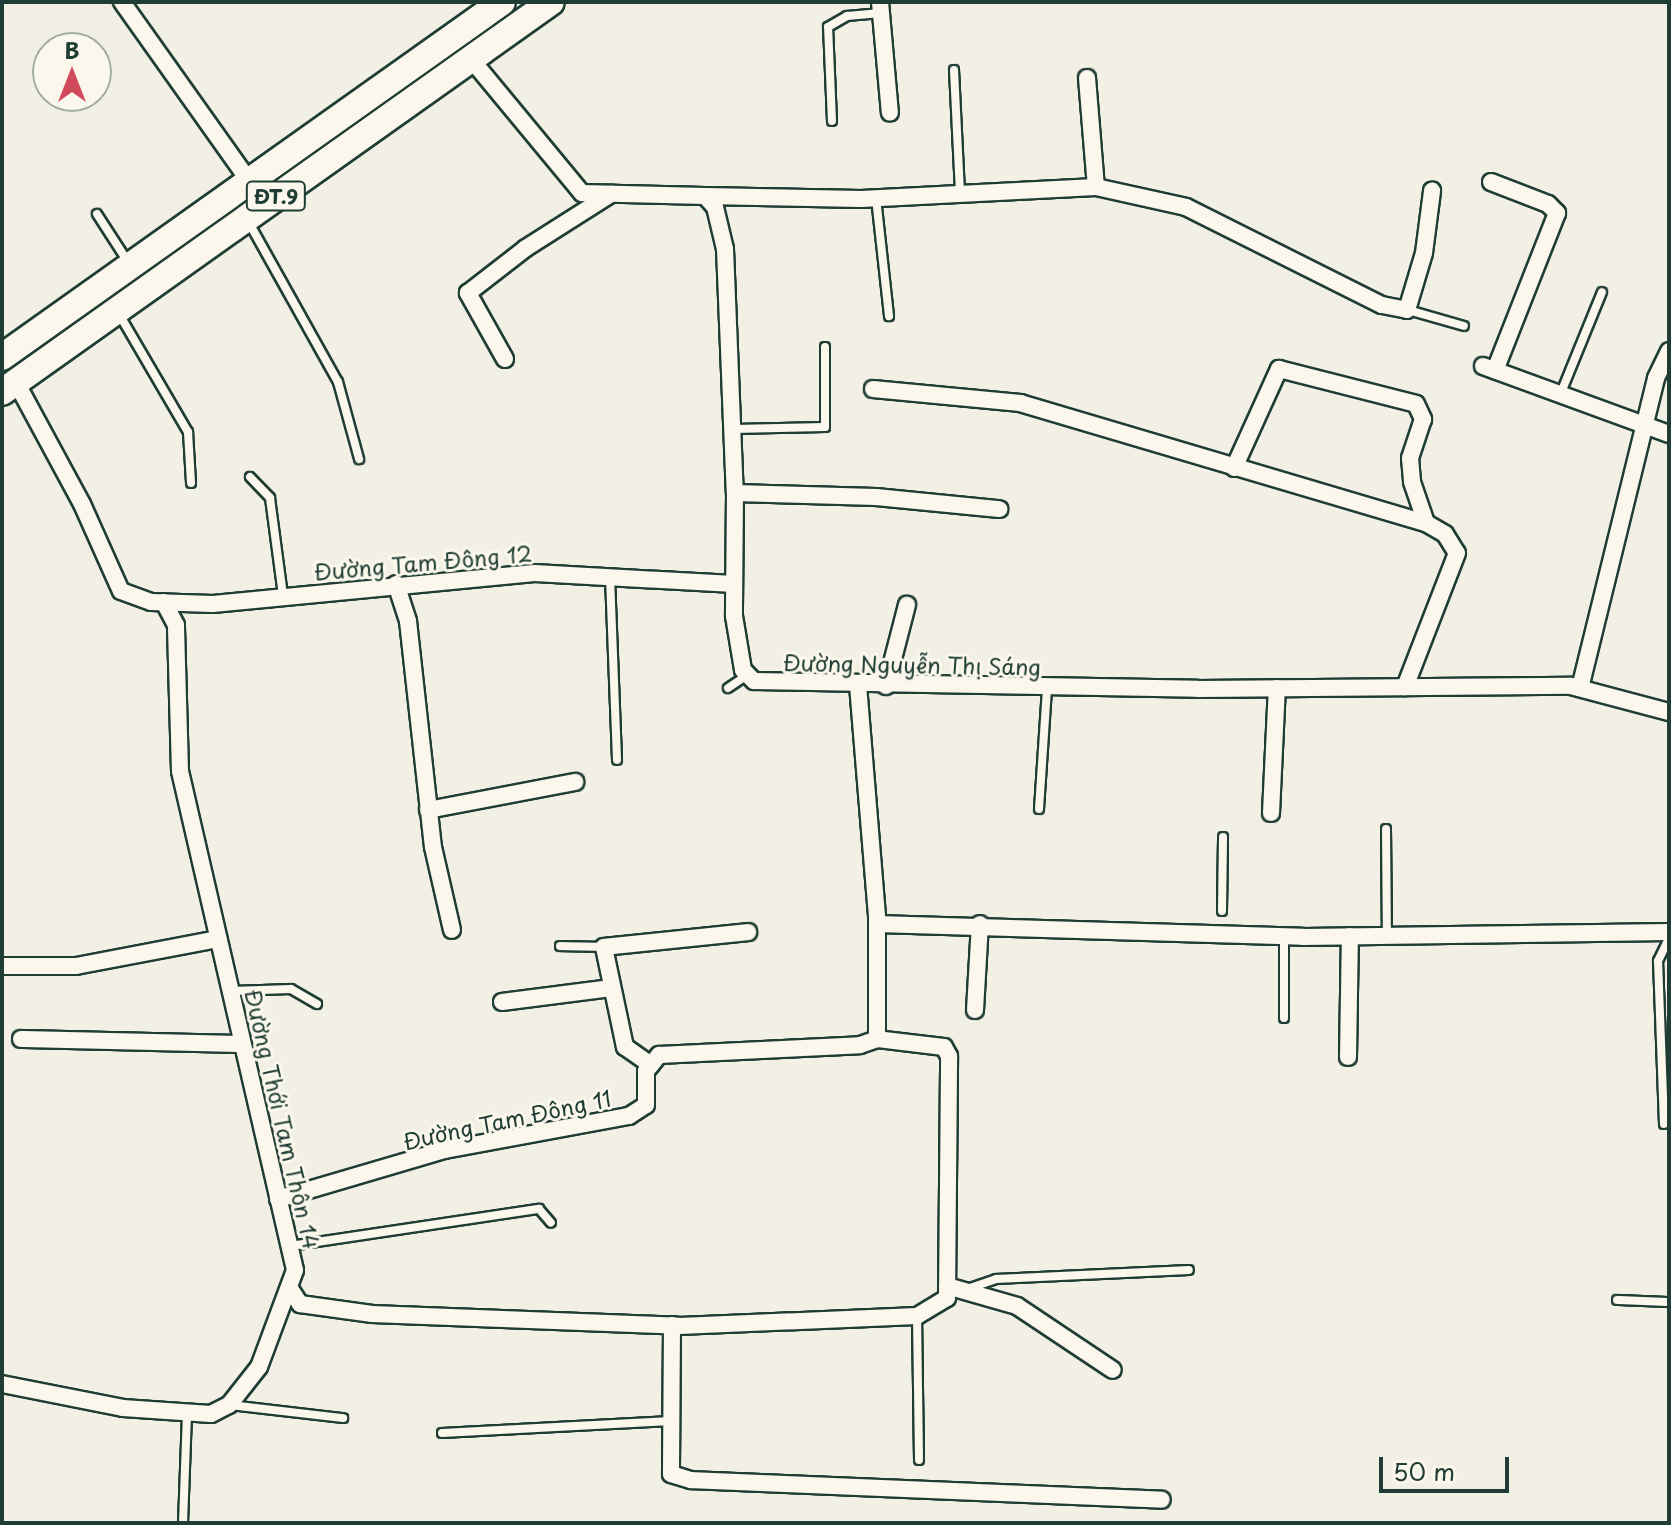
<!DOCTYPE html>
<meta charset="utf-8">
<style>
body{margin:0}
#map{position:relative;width:1671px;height:1525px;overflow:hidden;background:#f2f0e5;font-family:"Playpen Sans",sans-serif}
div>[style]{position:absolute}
.roads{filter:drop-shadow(2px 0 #1f3d34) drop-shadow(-2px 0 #1f3d34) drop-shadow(0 2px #1f3d34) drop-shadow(0 -2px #1f3d34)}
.lane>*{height:8px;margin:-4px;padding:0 4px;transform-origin:4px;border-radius:4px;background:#fbf7ec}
.street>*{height:16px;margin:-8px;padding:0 8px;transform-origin:8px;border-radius:8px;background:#fbf7ec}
.primary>*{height:26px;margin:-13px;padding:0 13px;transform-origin:13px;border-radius:13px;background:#fbf7ec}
span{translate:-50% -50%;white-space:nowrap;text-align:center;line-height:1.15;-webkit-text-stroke:6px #fbf7ec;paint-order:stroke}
.shield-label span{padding:2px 6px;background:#fbf7ec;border:2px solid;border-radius:6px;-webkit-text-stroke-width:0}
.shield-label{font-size:20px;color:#1f3d34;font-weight:700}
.street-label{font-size:22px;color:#1f3d34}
.frame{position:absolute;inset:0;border:4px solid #1f3d34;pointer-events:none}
.north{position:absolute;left:32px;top:32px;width:80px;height:80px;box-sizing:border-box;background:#fbf7ec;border:2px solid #a3ada2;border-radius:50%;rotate:0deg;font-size:22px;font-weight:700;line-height:32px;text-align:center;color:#1f3d34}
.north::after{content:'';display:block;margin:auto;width:28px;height:36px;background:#d1495b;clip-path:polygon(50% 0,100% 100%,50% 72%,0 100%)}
.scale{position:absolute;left:1379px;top:1457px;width:130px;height:36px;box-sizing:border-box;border:4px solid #1f3d34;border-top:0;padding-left:10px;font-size:24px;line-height:28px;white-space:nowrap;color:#1f3d34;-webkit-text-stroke:6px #fbf7ec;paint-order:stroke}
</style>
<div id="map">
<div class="roads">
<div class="lane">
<i style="left:954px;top:70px;width:124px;rotate:87.2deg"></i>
<i style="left:832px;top:121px;width:94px;rotate:-92.4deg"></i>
<i style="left:828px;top:27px;width:22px;rotate:-30deg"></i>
<i style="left:847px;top:16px;width:34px;rotate:-5deg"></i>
<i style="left:876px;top:198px;width:119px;rotate:83.7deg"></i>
<i style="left:97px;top:214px;width:57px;rotate:57.1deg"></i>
<i style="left:248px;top:221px;width:184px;rotate:60.8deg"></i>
<i style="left:338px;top:382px;width:80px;rotate:74.7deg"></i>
<i style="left:1408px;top:310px;width:58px;rotate:15.9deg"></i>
<i style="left:119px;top:314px;width:137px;rotate:59.7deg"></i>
<i style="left:188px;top:432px;width:51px;rotate:86.6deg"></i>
<i style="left:1560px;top:395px;width:111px;rotate:-67.8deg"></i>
<i style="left:733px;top:429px;width:92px;rotate:-1.2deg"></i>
<i style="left:825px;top:427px;width:80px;rotate:-90deg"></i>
<i style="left:250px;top:477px;width:29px;rotate:46deg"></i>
<i style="left:270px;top:498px;width:99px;rotate:82.4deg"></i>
<i style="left:610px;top:577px;width:183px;rotate:87.8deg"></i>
<i style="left:728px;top:688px;width:22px;rotate:-34deg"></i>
<i style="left:1039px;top:809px;width:121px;rotate:-86.2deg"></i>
<i style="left:1386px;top:829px;width:107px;rotate:89.5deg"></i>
<i style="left:1222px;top:911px;width:74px;rotate:-89.2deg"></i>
<i style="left:1284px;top:937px;width:81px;rotate:90deg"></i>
<i style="left:560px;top:946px;width:44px;rotate:1.3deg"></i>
<i style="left:231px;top:991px;width:60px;rotate:-1.9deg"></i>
<i style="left:291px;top:989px;width:30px;rotate:30deg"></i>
<i style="left:1664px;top:1124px;width:163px;rotate:-92.1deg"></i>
<i style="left:1658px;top:961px;width:25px;rotate:-64deg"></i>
<i style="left:290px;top:1246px;width:252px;rotate:-8.5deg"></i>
<i style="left:539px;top:1209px;width:18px;rotate:49deg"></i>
<i style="left:967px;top:1289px;width:31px;rotate:-19deg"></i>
<i style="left:996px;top:1279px;width:193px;rotate:-2.7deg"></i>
<i style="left:1617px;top:1300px;width:52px;rotate:2.2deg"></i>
<i style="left:917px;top:1316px;width:144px;rotate:89.2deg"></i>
<i style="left:230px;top:1405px;width:114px;rotate:6.6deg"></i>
<i style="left:442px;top:1433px;width:229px;rotate:-3deg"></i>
<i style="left:183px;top:1523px;width:110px;rotate:-87.9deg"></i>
</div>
<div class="street">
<i style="left:122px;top:2px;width:219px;rotate:54.6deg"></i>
<i style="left:880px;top:2px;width:111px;rotate:84.9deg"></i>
<i style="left:471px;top:59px;width:174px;rotate:50.4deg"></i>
<i style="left:582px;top:193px;width:123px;rotate:1.4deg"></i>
<i style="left:705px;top:196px;width:15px;rotate:48deg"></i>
<i style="left:715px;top:207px;width:43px;rotate:76.6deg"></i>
<i style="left:725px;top:249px;width:244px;rotate:87.7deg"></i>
<i style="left:735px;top:493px;width:123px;rotate:90.5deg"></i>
<i style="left:734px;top:616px;width:55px;rotate:80.5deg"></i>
<i style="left:743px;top:670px;width:16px;rotate:45deg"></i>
<i style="left:754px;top:681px;width:444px;rotate:1deg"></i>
<i style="left:1198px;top:689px;width:373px;rotate:-0.5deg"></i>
<i style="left:1571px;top:686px;width:101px;rotate:14.9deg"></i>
<i style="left:1087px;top:78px;width:109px;rotate:85.3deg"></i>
<i style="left:1491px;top:182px;width:61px;rotate:21.1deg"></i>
<i style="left:1548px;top:204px;width:13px;rotate:45deg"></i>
<i style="left:1557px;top:213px;width:169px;rotate:111.5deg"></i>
<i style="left:705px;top:196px;width:156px;rotate:1.1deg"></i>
<i style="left:861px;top:199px;width:235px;rotate:-2.9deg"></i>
<i style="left:1096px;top:187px;width:92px;rotate:12.5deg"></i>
<i style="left:1186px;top:207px;width:219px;rotate:26.6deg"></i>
<i style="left:1382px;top:305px;width:25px;rotate:11deg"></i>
<i style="left:1407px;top:310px;width:59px;rotate:-73.4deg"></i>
<i style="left:1424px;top:253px;width:63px;rotate:-82.6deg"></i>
<i style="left:505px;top:359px;width:76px;rotate:-119.3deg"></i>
<i style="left:468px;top:293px;width:73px;rotate:-37.8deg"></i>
<i style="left:526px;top:248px;width:101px;rotate:-32.4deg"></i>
<i style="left:1483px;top:366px;width:198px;rotate:20.1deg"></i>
<i style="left:16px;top:382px;width:139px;rotate:61.6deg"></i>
<i style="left:82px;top:504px;width:95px;rotate:65.9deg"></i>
<i style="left:121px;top:591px;width:32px;rotate:20deg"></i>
<i style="left:151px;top:602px;width:62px;rotate:1.8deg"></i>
<i style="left:213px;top:604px;width:323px;rotate:-5.5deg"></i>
<i style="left:535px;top:573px;width:199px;rotate:3.2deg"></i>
<i style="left:873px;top:389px;width:148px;rotate:5.4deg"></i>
<i style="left:1020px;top:403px;width:423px;rotate:16.5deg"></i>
<i style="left:1426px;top:523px;width:22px;rotate:30deg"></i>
<i style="left:1445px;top:534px;width:22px;rotate:58deg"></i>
<i style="left:1457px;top:553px;width:144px;rotate:111.2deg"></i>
<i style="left:1234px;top:468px;width:109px;rotate:-65.6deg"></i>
<i style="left:1279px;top:369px;width:141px;rotate:14.3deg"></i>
<i style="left:1416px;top:404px;width:17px;rotate:65deg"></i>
<i style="left:1423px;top:419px;width:41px;rotate:108.4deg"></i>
<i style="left:1410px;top:458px;width:24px;rotate:85deg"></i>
<i style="left:1412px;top:482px;width:43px;rotate:71.1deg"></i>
<i style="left:735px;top:493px;width:141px;rotate:1.6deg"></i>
<i style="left:876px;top:497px;width:124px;rotate:5.6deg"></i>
<i style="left:396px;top:584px;width:39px;rotate:72deg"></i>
<i style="left:408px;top:621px;width:227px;rotate:83.7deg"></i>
<i style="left:433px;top:847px;width:85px;rotate:77.1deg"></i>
<i style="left:886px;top:686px;width:84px;rotate:-75.5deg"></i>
<i style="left:1580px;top:688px;width:319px;rotate:-76.2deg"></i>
<i style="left:1656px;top:378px;width:30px;rotate:-64deg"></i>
<i style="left:428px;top:810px;width:150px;rotate:-10.8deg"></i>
<i style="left:1271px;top:813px;width:125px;rotate:-87.3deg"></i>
<i style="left:877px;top:924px;width:426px;rotate:1.7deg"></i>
<i style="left:1303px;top:937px;width:366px;rotate:-0.8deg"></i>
<i style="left:2px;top:966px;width:74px"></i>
<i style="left:76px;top:966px;width:145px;rotate:-10.8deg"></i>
<i style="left:502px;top:1002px;width:110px;rotate:-7.3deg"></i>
<i style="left:975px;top:1010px;width:86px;rotate:-86.7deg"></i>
<i style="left:21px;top:1039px;width:221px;rotate:1.3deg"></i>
<i style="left:1348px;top:1057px;width:121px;rotate:-89.1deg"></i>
<i style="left:651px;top:1065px;width:32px;rotate:-145deg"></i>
<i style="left:625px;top:1047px;width:102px;rotate:-101.9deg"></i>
<i style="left:604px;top:947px;width:145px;rotate:-5.9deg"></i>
<i style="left:278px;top:1199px;width:174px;rotate:-16.4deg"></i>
<i style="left:445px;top:1150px;width:187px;rotate:-10.5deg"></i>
<i style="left:629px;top:1116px;width:20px;rotate:-33deg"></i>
<i style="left:646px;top:1105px;width:34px;rotate:-90deg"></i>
<i style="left:646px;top:1071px;width:21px;rotate:-51deg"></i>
<i style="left:659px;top:1055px;width:201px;rotate:-2.8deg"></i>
<i style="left:860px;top:1045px;width:18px;rotate:-19deg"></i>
<i style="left:877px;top:1039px;width:123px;rotate:-90deg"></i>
<i style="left:877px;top:916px;width:231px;rotate:-94.7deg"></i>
<i style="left:947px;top:1286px;width:73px;rotate:15.9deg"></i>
<i style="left:1017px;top:1306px;width:115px;rotate:33.7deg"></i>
<i style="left:291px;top:1290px;width:17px;rotate:57deg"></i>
<i style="left:300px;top:1304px;width:73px;rotate:7.9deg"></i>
<i style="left:372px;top:1314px;width:307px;rotate:2.2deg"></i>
<i style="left:679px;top:1326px;width:238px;rotate:-2.4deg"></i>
<i style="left:917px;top:1316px;width:35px;rotate:-31deg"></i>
<i style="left:947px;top:1298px;width:242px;rotate:-89.5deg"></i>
<i style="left:949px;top:1056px;width:10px;rotate:-119deg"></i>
<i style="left:944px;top:1047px;width:67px;rotate:-173.2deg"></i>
<i style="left:672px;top:1325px;width:149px;rotate:90.4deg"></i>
<i style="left:671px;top:1474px;width:21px;rotate:17deg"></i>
<i style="left:691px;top:1480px;width:471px;rotate:2.4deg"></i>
<i style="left:2px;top:1384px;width:123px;rotate:11.2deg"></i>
<i style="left:123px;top:1408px;width:88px;rotate:3.9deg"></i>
<i style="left:211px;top:1414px;width:20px;rotate:-27deg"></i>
<i style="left:229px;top:1405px;width:48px;rotate:-51.7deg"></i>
<i style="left:259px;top:1367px;width:103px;rotate:-69.6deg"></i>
<i style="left:295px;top:1270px;width:512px;rotate:-102.98deg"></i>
<i style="left:180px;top:771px;width:146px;rotate:-91.6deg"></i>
<i style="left:176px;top:625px;width:26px;rotate:-118deg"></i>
</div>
<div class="primary">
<i style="left:2px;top:357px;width:613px;rotate:-35.37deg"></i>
<i style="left:2px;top:392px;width:673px;rotate:-35.39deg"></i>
</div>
</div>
<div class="shield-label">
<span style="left:276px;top:196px">ĐT.9</span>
</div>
<div class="street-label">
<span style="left:423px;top:562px;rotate:-5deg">Đường Tam Đông 12</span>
<span style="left:912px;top:664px;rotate:1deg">Đường Nguyễn Thị Sáng</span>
<span style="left:283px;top:1119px;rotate:77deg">Đường Thới Tam Thôn 14</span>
<span style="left:507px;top:1119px;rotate:-12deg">Đường Tam Đông 11</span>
</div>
<div class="frame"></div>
<div class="north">B</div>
<div class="scale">50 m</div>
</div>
